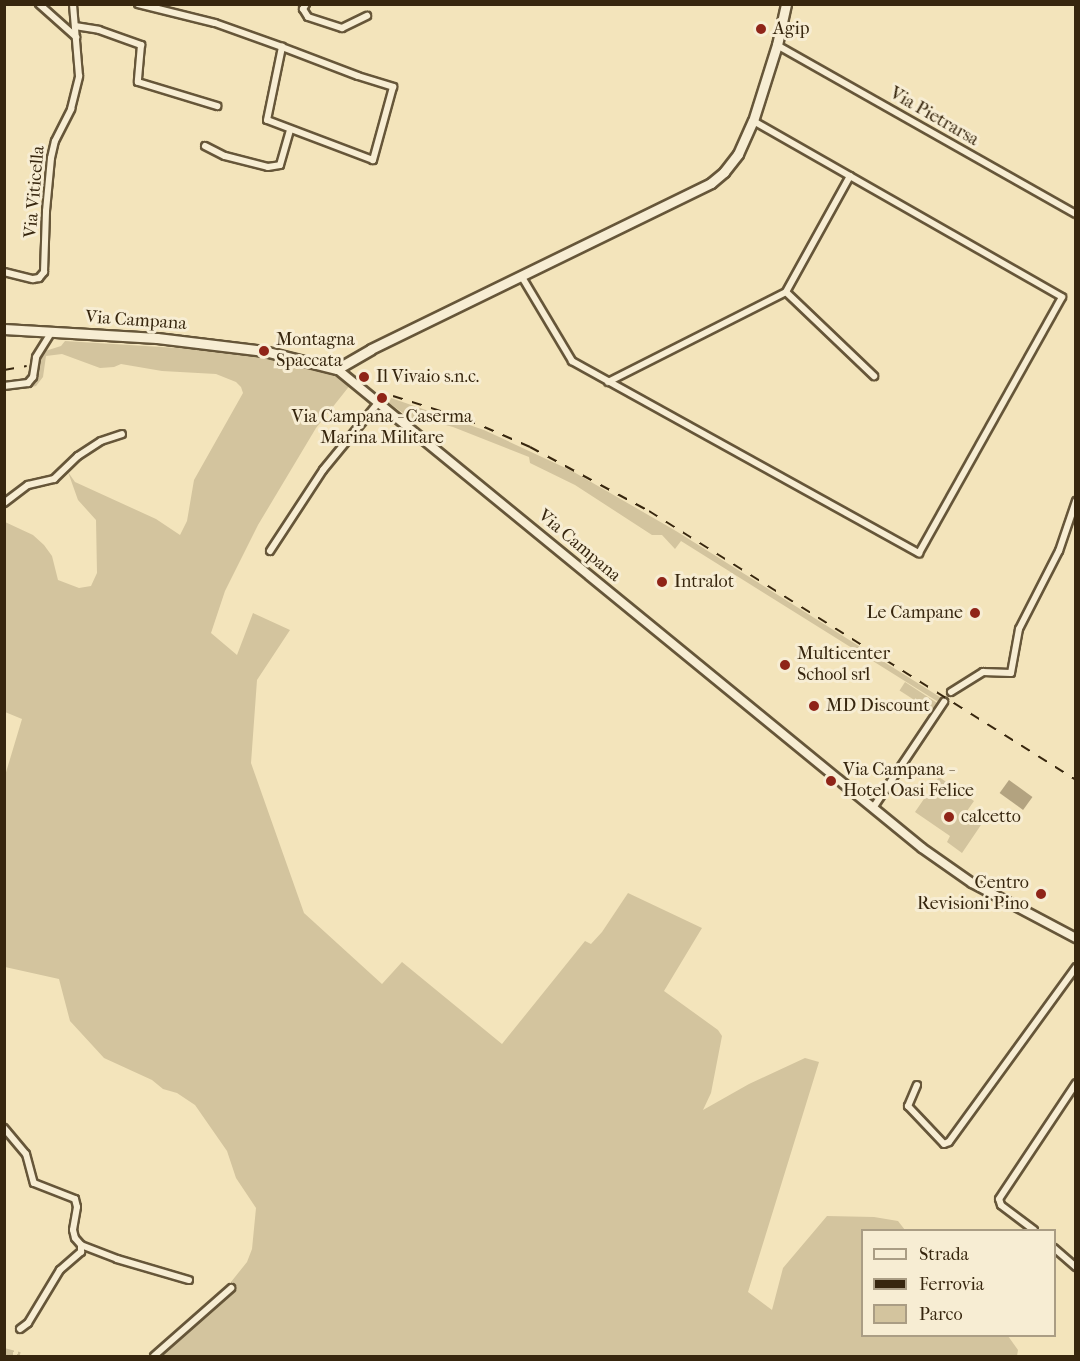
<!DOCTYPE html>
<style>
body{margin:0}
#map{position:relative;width:1080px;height:1361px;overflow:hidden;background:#f3e4bb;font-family:"IM FELL French Canon",serif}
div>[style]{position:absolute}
.green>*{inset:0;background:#d3c49e;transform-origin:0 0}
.water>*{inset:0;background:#b3a380;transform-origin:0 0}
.minor-tunnel>*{height:6px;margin-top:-3px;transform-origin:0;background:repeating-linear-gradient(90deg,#cdbe98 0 6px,transparent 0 9px)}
.secondary-tunnel>*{height:9px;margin-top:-4.5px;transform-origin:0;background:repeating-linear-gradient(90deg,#cdbe98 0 9px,transparent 0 13.5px)}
.roads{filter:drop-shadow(2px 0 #665639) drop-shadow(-2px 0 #665639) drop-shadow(0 2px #665639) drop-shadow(0 -2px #665639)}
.minor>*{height:6px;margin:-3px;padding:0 3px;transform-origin:3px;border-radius:3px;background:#f7edd3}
.tertiary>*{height:8px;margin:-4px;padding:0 4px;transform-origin:4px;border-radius:4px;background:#f7edd3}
.secondary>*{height:9px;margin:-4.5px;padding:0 4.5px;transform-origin:4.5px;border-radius:4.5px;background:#f7edd3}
.rail>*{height:2px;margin-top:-1px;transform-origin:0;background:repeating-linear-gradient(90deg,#37260e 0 10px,transparent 0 20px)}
.dots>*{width:16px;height:16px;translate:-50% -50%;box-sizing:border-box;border:3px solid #f7edd3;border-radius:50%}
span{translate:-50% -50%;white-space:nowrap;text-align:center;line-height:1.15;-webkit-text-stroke:6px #f7edd3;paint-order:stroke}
.poi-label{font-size:18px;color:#37260e}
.left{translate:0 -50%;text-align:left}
.right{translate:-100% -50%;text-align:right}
.street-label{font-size:18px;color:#37260e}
.frame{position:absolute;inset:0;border:6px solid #37260e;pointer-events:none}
.legend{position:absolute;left:861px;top:1229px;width:195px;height:108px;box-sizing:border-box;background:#f7edd3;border:2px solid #aa9d84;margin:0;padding:8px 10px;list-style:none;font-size:18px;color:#37260e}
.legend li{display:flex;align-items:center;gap:12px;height:30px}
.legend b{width:30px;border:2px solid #aa9d84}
</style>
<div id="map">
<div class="green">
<i style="clip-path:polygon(65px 341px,242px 352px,308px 363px,336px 371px,351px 384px,316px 428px,258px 525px,225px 591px,211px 633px,237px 655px,253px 613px,290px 630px,257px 680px,251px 763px,304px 913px,382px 984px,402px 962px,502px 1044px,585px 941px,591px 944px,602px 932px,628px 893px,702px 928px,664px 991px,718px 1030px,722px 1036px,711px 1093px,703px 1110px,749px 1084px,805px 1058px,819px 1062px,748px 1292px,772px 1310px,783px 1268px,827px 1216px,874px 1217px,898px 1221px,905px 1230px,862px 1230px,862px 1336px,1008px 1336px,1018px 1350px,1017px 1356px,159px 1356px,235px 1291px,231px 1282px,247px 1262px,252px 1249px,256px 1208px,236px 1178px,227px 1151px,195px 1105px,177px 1093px,163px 1089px,152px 1080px,104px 1058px,70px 1021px,59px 979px,5px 967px,4px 779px,22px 719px,5px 712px,5px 522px,33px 535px,44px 545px,52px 556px,58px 580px,79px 588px,91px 586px,97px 573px,96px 520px,78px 500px,68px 472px,75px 482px,156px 519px,180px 535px,187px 521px,194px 480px,243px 393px,241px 387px,236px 382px,216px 374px,162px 371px,121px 364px,114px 367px,100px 368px,62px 354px,46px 356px,43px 377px,36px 386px,22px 389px,29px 387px,38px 376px,42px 352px,61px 346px)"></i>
<i style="clip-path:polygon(391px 398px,484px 430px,572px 471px,676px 531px,943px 699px,940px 703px,681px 541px,675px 549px,662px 535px,652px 535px,575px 485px,530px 463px,529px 457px,453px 427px,423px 419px,417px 423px,389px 403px)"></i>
<i style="left:905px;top:682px;width:38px;height:10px;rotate:33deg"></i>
<i style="clip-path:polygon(939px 777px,974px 801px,967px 811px,983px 822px,962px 853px,947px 842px,950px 836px,915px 812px)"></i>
</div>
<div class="water">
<i style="left:1009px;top:780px;width:29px;height:16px;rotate:36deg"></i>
</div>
<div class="minor-tunnel">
<i style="left:944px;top:702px;width:12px;rotate:-55deg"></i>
</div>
<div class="secondary-tunnel">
<i style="left:4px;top:1352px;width:16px;rotate:15deg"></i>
</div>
<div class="roads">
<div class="minor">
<i style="left:39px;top:4px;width:50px;rotate:41.7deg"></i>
<i style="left:138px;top:4px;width:79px;rotate:13.9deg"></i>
<i style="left:215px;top:23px;width:71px;rotate:19.7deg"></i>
<i style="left:282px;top:47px;width:81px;rotate:20.9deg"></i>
<i style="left:358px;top:76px;width:37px;rotate:17deg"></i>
<i style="left:393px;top:87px;width:76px;rotate:105.3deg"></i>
<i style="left:373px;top:160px;width:113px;rotate:-159.3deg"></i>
<i style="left:267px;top:120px;width:75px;rotate:-78.4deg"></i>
<i style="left:306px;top:4px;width:6px;rotate:121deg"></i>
<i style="left:303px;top:9px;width:9px;rotate:58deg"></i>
<i style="left:308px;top:17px;width:36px;rotate:18deg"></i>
<i style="left:342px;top:28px;width:28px;rotate:-26deg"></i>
<i style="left:75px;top:26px;width:24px;rotate:9deg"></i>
<i style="left:99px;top:30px;width:45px;rotate:19.7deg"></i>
<i style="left:141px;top:45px;width:37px;rotate:95deg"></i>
<i style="left:138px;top:82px;width:83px;rotate:16.9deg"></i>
<i style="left:777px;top:45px;width:343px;rotate:29.5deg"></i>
<i style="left:205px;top:146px;width:22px;rotate:27deg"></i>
<i style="left:225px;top:156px;width:44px;rotate:14.3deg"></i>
<i style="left:268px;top:167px;width:12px;rotate:-9deg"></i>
<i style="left:280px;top:165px;width:37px;rotate:-74deg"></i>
<i style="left:850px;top:176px;width:132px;rotate:118.9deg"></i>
<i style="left:786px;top:292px;width:122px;rotate:43.7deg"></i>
<i style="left:4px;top:272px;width:30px;rotate:14deg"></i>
<i style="left:33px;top:279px;width:6px;rotate:-9deg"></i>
<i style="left:39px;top:278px;width:8px;rotate:-50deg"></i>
<i style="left:44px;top:272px;width:61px;rotate:-88.1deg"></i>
<i style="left:46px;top:211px;width:53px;rotate:-84.6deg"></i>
<i style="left:51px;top:158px;width:17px;rotate:-77deg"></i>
<i style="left:55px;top:141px;width:36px;rotate:-63deg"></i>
<i style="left:71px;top:109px;width:34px;rotate:-76deg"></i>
<i style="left:79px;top:76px;width:72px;rotate:-94.8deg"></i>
<i style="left:522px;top:277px;width:98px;rotate:59.2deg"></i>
<i style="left:572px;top:361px;width:397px;rotate:29deg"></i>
<i style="left:919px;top:553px;width:293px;rotate:-60.8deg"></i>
<i style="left:1062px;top:297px;width:356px;rotate:-150.3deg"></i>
<i style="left:608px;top:382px;width:199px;rotate:-26.8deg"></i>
<i style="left:4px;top:386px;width:24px;rotate:-7deg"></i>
<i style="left:28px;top:383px;width:8px;rotate:-50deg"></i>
<i style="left:33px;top:377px;width:20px;rotate:-81deg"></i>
<i style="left:36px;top:357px;width:28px;rotate:-58deg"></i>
<i style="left:4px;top:503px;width:30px;rotate:-37deg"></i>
<i style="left:28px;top:485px;width:27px;rotate:-13deg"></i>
<i style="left:54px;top:479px;width:33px;rotate:-44deg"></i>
<i style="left:78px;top:456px;width:27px;rotate:-33deg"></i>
<i style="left:101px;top:441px;width:22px;rotate:-18deg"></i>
<i style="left:270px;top:551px;width:97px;rotate:-56.8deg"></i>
<i style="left:323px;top:470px;width:87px;rotate:-50.6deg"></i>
<i style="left:951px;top:692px;width:38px;rotate:-32deg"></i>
<i style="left:983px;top:672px;width:28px;rotate:2deg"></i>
<i style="left:1011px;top:673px;width:45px;rotate:-79.7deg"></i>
<i style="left:1019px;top:629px;width:88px;rotate:-62.9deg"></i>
<i style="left:1059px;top:551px;width:53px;rotate:-71.2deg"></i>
<i style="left:873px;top:808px;width:128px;rotate:-56.2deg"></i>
<i style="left:917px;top:1085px;width:23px;rotate:113deg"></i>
<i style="left:908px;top:1106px;width:52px;rotate:46.5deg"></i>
<i style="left:944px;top:1144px;width:5px;rotate:-22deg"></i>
<i style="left:949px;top:1142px;width:216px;rotate:-54deg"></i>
<i style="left:4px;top:1128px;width:34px;rotate:50deg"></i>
<i style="left:26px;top:1154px;width:30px;rotate:75deg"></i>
<i style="left:34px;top:1183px;width:44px;rotate:21.3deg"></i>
<i style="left:75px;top:1199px;width:8px;rotate:76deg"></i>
<i style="left:77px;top:1207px;width:23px;rotate:100deg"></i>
<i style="left:73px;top:1230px;width:8px;rotate:76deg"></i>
<i style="left:75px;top:1238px;width:9px;rotate:49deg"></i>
<i style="left:81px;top:1245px;width:39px;rotate:21deg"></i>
<i style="left:117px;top:1259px;width:75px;rotate:16.3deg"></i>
<i style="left:1034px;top:1230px;width:41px;rotate:-142.9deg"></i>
<i style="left:1001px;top:1205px;width:6px;rotate:-108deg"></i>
<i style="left:999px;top:1199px;width:139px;rotate:-56.4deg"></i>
<i style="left:1054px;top:1248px;width:29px;rotate:41deg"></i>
<i style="left:20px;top:1329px;width:10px;rotate:-37deg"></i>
<i style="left:28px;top:1323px;width:62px;rotate:-58.9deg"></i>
<i style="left:60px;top:1270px;width:28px;rotate:-41deg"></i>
<i style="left:81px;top:1252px;width:7px;rotate:-90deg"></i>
<i style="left:154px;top:1356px;width:103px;rotate:-41.4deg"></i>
</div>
<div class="tertiary">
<i style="left:337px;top:369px;width:756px;rotate:39.31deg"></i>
<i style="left:922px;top:848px;width:61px;rotate:35deg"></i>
<i style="left:972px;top:883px;width:118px;rotate:27.9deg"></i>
</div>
<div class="secondary">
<i style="left:4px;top:329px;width:153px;rotate:3.4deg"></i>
<i style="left:157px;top:338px;width:108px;rotate:6.9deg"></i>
<i style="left:264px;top:351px;width:75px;rotate:13.9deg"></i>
<i style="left:337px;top:369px;width:39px;rotate:-30deg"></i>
<i style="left:371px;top:349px;width:378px;rotate:-26deg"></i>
<i style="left:711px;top:183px;width:17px;rotate:-40deg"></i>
<i style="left:724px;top:172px;width:23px;rotate:-52deg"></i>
<i style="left:738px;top:154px;width:36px;rotate:-66deg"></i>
<i style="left:753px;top:121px;width:80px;rotate:-72.5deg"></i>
<i style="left:777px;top:45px;width:42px;rotate:-77.6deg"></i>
</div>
</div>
<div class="rail">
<i style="left:4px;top:370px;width:23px;rotate:-10deg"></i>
<i style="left:393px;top:396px;width:77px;rotate:17.5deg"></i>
<i style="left:466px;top:419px;width:70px;rotate:23.6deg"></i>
<i style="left:530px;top:447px;width:135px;rotate:28.3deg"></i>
<i style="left:649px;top:511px;width:505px;rotate:32.21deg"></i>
</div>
<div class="dots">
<i style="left:761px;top:29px;background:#8f2418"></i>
<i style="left:264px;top:351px;background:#8f2418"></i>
<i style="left:364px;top:377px;background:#8f2418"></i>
<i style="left:382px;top:398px;background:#8f2418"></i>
<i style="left:662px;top:582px;background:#8f2418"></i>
<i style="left:975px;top:613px;background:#8f2418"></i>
<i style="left:785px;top:665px;background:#8f2418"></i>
<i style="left:814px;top:706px;background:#8f2418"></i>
<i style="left:831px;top:781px;background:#8f2418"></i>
<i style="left:949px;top:817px;background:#8f2418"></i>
<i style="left:1041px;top:894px;background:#8f2418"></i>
</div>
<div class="poi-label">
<span class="left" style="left:773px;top:29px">Agip</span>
<span class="left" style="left:276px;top:351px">Montagna<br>Spaccata</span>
<span class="left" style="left:376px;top:377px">Il Vivaio s.n.c.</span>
<span style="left:382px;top:428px">Via Campana - Caserma<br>Marina Militare</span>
<span class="left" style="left:674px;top:582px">Intralot</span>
<span class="right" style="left:963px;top:613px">Le Campane</span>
<span class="left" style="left:797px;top:665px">Multicenter<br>School srl</span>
<span class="left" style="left:826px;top:706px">MD Discount</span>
<span class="left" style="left:843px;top:781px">Via Campana -<br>Hotel Oasi Felice</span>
<span class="left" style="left:961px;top:817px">calcetto</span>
<span class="right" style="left:1029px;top:894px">Centro<br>Revisioni Pino</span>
</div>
<div class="street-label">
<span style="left:934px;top:117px;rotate:30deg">Via Pietrarsa</span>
<span style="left:35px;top:192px;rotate:-85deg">Via Viticella</span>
<span style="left:136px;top:321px;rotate:4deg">Via Campana</span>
<span style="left:579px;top:546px;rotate:40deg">Via Campana</span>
</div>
<div class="frame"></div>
<ul class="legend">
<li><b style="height:8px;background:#f7edd3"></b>Strada</li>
<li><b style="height:8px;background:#37260e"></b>Ferrovia</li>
<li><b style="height:16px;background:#d3c49e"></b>Parco</li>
</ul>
</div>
